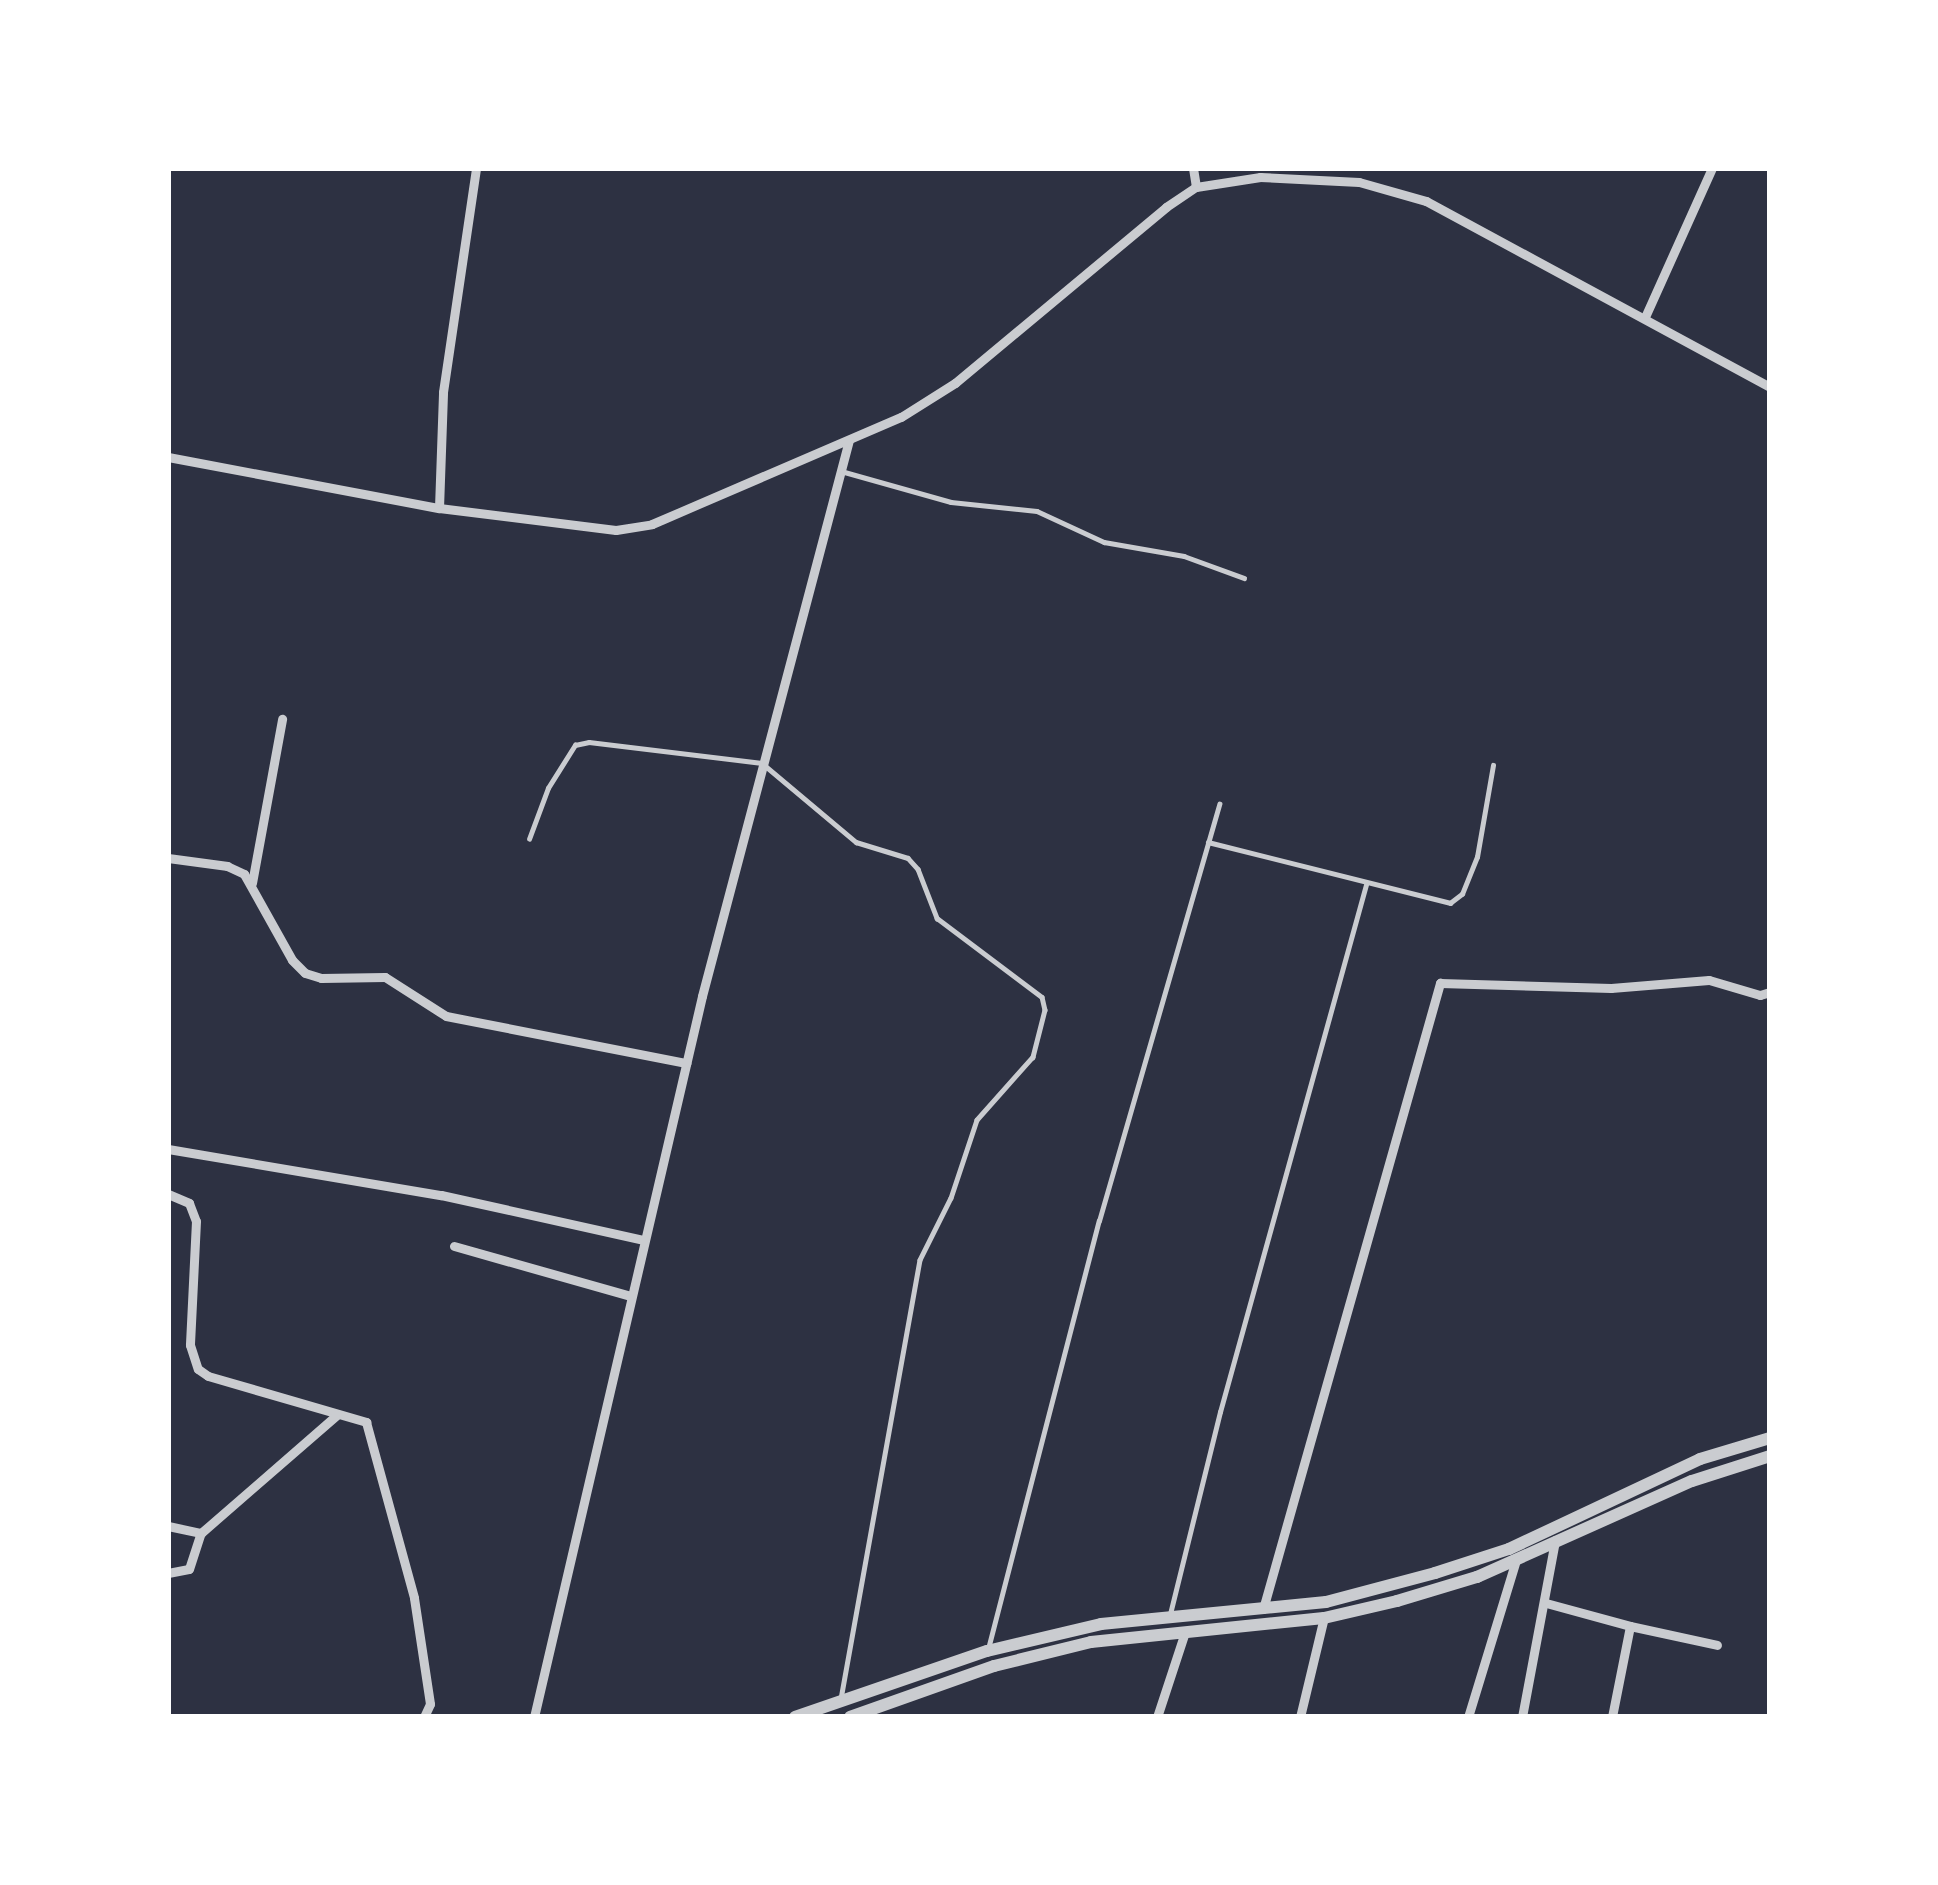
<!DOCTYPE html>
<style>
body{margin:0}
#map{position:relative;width:1938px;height:1885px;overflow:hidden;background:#2d3142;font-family:"Titillium Web",sans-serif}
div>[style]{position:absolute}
.service>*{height:4.5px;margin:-2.25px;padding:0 2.25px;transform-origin:2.25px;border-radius:2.25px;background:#caccd0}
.minor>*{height:9px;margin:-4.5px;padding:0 4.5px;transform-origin:4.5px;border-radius:4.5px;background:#caccd0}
.tertiary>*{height:12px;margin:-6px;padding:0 6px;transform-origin:6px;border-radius:6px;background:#caccd0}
span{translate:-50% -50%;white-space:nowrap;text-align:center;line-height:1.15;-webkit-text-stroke:12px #fff;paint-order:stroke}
.frame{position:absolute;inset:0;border:171px solid #fff;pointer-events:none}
</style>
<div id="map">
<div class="service">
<i style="left:841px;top:471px;width:114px;rotate:15.7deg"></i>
<i style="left:951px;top:502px;width:86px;rotate:6deg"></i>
<i style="left:1037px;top:511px;width:74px;rotate:24.8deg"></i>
<i style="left:1104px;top:542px;width:81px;rotate:9.9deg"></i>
<i style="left:1184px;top:556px;width:64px;rotate:20.1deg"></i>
<i style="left:529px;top:839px;width:54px;rotate:-69.6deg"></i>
<i style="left:548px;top:788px;width:51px;rotate:-57.9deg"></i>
<i style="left:575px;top:745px;width:14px;rotate:-12deg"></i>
<i style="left:589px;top:742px;width:174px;rotate:6.9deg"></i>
<i style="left:762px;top:763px;width:123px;rotate:40deg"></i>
<i style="left:856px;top:842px;width:54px;rotate:17.1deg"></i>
<i style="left:908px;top:858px;width:15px;rotate:48deg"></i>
<i style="left:918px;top:869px;width:53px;rotate:68.8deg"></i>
<i style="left:937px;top:918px;width:131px;rotate:37deg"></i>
<i style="left:1042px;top:997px;width:13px;rotate:77deg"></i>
<i style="left:1045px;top:1010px;width:49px;rotate:104.3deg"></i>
<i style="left:1033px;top:1057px;width:84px;rotate:131.6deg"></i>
<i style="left:977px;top:1120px;width:82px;rotate:108.4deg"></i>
<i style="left:951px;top:1198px;width:69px;rotate:116.6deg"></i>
<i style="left:920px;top:1260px;width:442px;rotate:100.2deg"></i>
<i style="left:1208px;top:842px;width:250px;rotate:14.1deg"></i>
<i style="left:1450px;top:903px;width:15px;rotate:-37deg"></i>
<i style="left:1462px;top:894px;width:40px;rotate:-68deg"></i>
<i style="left:1477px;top:857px;width:93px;rotate:-80.1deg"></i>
<i style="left:1170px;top:1614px;width:208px;rotate:-76.1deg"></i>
<i style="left:1220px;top:1412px;width:547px;rotate:-74.52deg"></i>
<i style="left:989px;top:1645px;width:438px;rotate:-75.5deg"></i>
<i style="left:1099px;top:1221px;width:434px;rotate:-73.9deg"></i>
</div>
<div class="minor">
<i style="left:1193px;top:168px;width:19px;rotate:81deg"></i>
<i style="left:1645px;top:317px;width:163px;rotate:-65.8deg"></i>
<i style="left:168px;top:457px;width:276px;rotate:10.7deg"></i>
<i style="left:439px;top:508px;width:178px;rotate:7.1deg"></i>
<i style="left:616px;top:530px;width:36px;rotate:-9deg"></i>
<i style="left:652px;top:524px;width:271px;rotate:-23.3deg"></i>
<i style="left:901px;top:417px;width:64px;rotate:-32.2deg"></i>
<i style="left:955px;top:383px;width:275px;rotate:-39.8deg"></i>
<i style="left:1166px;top:207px;width:36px;rotate:-34deg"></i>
<i style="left:1196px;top:187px;width:65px;rotate:-8.9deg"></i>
<i style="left:1260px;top:177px;width:99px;rotate:2.9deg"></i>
<i style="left:1359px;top:182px;width:70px;rotate:15.8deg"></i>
<i style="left:1426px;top:201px;width:391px;rotate:28.4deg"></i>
<i style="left:439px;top:508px;width:116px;rotate:-88deg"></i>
<i style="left:443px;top:392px;width:226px;rotate:-81.6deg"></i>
<i style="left:168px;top:858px;width:60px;rotate:7.7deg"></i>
<i style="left:227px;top:866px;width:19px;rotate:25deg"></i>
<i style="left:244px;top:874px;width:98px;rotate:60.8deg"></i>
<i style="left:292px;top:960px;width:18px;rotate:45deg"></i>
<i style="left:305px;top:973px;width:17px;rotate:17deg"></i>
<i style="left:321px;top:978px;width:64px;rotate:-0.9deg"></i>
<i style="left:385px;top:977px;width:72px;rotate:32.6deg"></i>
<i style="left:446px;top:1016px;width:245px;rotate:11.1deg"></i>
<i style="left:252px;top:883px;width:167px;rotate:-79.6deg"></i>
<i style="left:168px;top:1149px;width:277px;rotate:9.6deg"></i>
<i style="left:441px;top:1195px;width:208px;rotate:12.5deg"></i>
<i style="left:168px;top:1194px;width:23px;rotate:23deg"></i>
<i style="left:189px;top:1203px;width:19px;rotate:69deg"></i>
<i style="left:196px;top:1221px;width:124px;rotate:92.8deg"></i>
<i style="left:190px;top:1345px;width:25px;rotate:72deg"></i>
<i style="left:198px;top:1369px;width:12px;rotate:35deg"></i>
<i style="left:208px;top:1376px;width:165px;rotate:16.2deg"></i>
<i style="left:366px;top:1422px;width:182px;rotate:74.7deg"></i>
<i style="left:414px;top:1598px;width:107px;rotate:81.4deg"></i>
<i style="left:430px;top:1704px;width:14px;rotate:115deg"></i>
<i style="left:454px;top:1246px;width:184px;rotate:15.8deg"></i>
<i style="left:168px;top:1526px;width:34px;rotate:12deg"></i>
<i style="left:201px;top:1533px;width:181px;rotate:-41deg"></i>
<i style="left:168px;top:1573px;width:21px;rotate:-11deg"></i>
<i style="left:189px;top:1569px;width:38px;rotate:-72deg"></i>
<i style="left:1546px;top:1603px;width:87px;rotate:15.3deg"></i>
<i style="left:1630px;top:1626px;width:93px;rotate:101.2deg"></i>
<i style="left:1263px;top:1609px;width:651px;rotate:-74.21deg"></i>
<i style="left:1440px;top:983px;width:171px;rotate:1.7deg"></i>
<i style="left:1611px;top:988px;width:98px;rotate:-4.7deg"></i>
<i style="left:1709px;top:980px;width:53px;rotate:16.4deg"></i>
<i style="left:1760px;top:995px;width:10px;rotate:-17deg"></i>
<i style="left:1630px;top:1626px;width:89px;rotate:12.3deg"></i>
<i style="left:534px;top:1717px;width:740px;rotate:-76.88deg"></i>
<i style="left:702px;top:996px;width:575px;rotate:-75.19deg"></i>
<i style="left:1157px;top:1717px;width:86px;rotate:-71.8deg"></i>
<i style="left:1300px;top:1717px;width:103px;rotate:-76.5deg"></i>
<i style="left:1468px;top:1717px;width:164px;rotate:-73deg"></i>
<i style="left:1522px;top:1717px;width:180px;rotate:-79.4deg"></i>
</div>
<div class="tertiary">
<i style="left:795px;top:1717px;width:203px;rotate:-19deg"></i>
<i style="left:987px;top:1651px;width:117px;rotate:-13.3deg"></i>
<i style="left:1101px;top:1624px;width:226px;rotate:-5.6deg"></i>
<i style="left:1326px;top:1602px;width:113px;rotate:-14.9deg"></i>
<i style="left:1435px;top:1573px;width:78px;rotate:-18deg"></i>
<i style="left:1509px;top:1549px;width:211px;rotate:-25.2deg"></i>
<i style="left:1700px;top:1459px;width:73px;rotate:-16.7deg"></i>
<i style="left:850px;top:1717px;width:153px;rotate:-19.5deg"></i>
<i style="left:994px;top:1666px;width:100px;rotate:-13.9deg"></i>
<i style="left:1091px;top:1642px;width:234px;rotate:-5.9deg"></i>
<i style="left:1324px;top:1618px;width:75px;rotate:-13.1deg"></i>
<i style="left:1397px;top:1601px;width:84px;rotate:-16.7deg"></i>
<i style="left:1477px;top:1577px;width:235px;rotate:-24.1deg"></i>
<i style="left:1692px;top:1481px;width:82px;rotate:-17.8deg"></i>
</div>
<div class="frame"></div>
</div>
